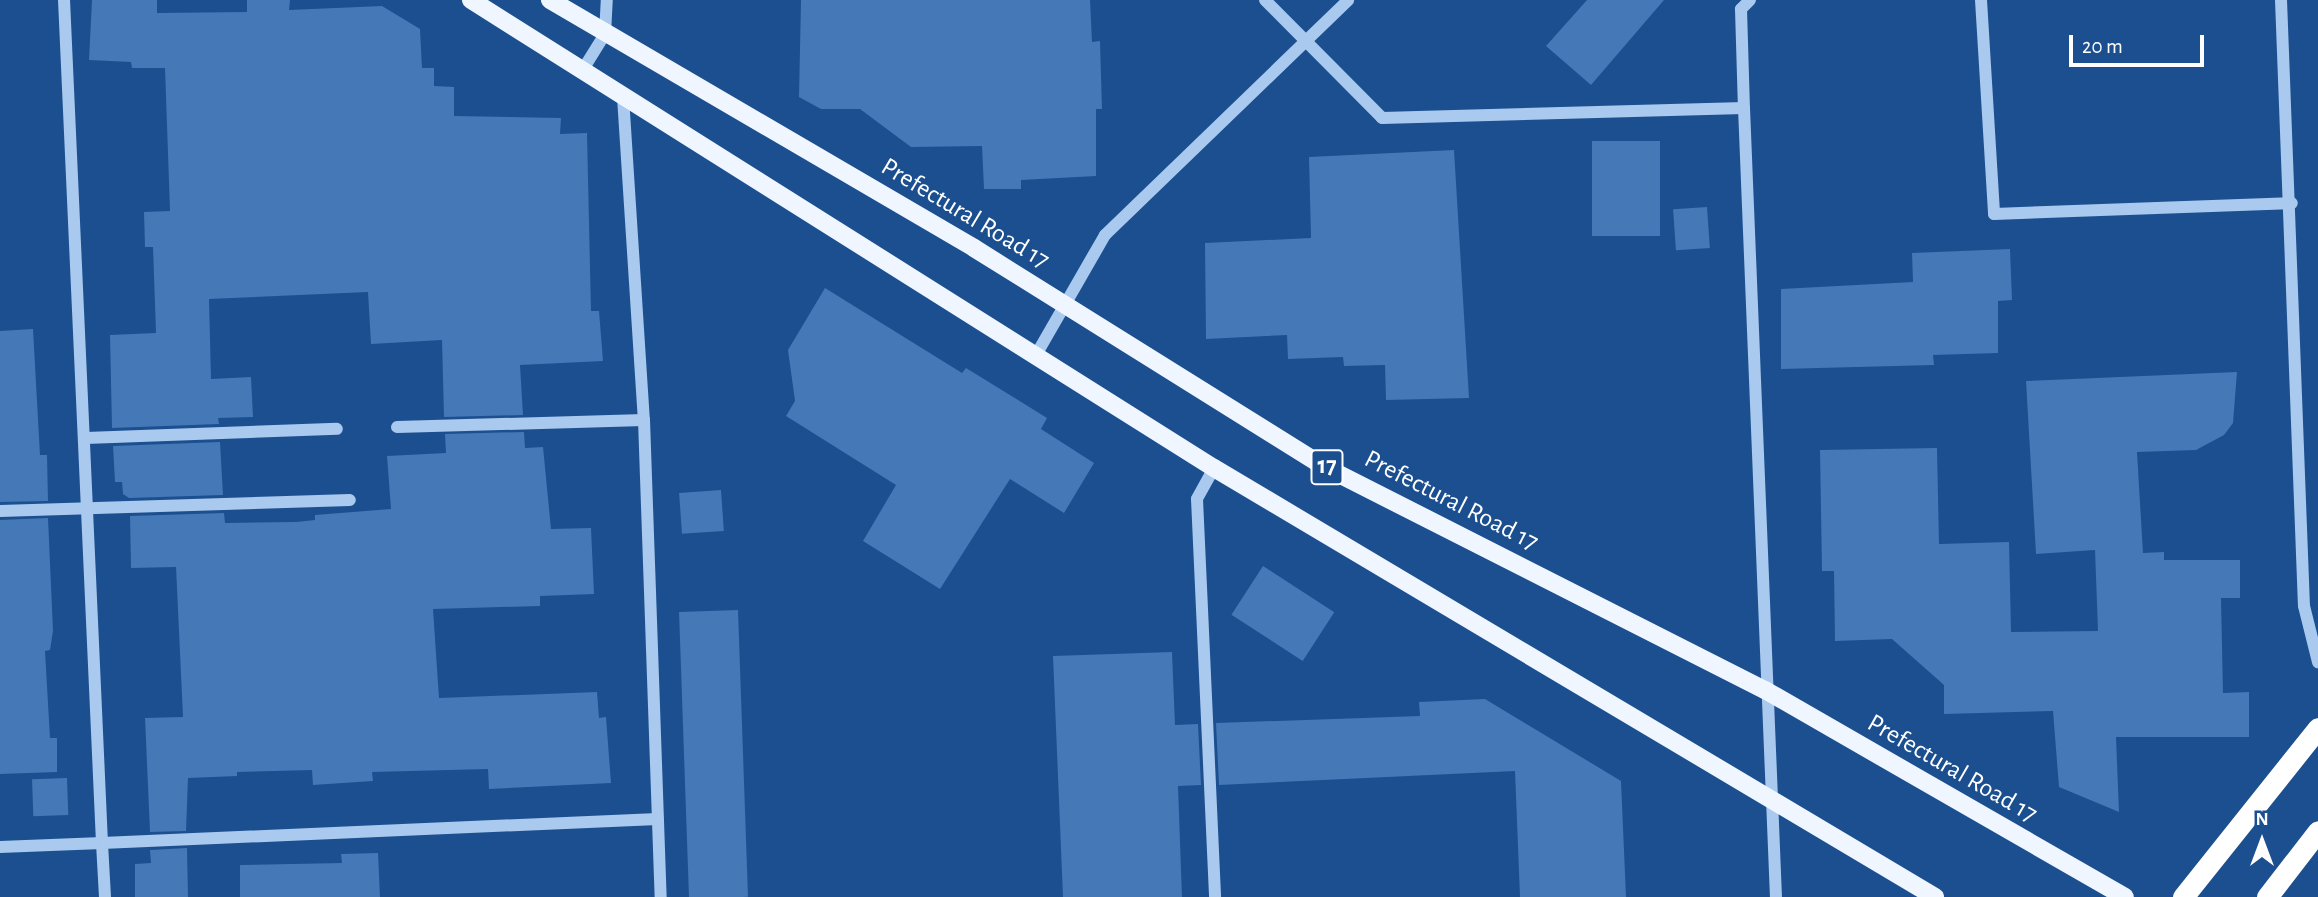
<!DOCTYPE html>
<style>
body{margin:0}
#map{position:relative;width:2318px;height:897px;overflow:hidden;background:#1b4f8f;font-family:"Alegreya Sans",sans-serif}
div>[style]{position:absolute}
.building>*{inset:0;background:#4478b7;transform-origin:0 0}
.minor>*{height:12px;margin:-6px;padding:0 6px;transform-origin:6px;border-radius:6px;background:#a9c9ee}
.major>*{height:18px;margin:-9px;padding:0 9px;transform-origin:9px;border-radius:9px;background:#f0f6ff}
.highway>*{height:21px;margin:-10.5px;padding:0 10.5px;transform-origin:10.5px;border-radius:10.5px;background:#fff}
span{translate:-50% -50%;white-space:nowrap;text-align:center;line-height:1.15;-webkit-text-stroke:5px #1b4f8f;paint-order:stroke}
.shield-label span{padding:2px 5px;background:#1b4f8f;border:2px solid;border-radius:5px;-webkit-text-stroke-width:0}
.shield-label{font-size:24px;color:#fff;font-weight:700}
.street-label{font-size:26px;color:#fff}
.north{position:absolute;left:2227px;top:806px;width:70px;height:70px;-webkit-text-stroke:5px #1b4f8f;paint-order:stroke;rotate:0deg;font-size:19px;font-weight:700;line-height:28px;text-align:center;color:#fff}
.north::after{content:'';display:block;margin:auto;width:24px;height:32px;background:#fff;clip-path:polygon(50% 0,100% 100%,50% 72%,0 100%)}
.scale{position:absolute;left:2069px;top:35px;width:135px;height:32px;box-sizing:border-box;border:4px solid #fff;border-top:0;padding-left:9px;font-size:21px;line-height:24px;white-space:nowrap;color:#fff;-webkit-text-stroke:5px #1b4f8f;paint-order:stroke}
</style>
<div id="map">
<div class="building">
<i style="clip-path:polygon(92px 0,157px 0,157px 13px,247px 12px,247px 0,290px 0,289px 10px,382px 6px,420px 29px,422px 68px,434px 68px,434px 86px,454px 87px,454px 116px,561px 118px,560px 134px,587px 133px,591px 311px,599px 311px,603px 361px,520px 365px,523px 415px,444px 417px,442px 340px,371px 344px,368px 292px,209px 299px,211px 379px,251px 377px,253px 417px,218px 418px,219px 424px,112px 428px,110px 335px,156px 333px,153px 247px,145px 247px,144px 212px,170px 211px,165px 68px,132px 68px,131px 62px,89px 60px)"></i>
<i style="clip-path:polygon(801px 0,1090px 0,1092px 42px,1100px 41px,1102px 109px,1096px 109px,1096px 176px,1021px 180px,1021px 189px,984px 189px,982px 146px,911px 147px,860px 109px,821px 109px,799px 97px)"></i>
<i style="clip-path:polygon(1587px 0,1664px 0,1591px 85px,1546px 46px)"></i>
<i style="left:1592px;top:141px;width:68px;height:95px"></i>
<i style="clip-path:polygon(1454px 150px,1469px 398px,1386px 400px,1385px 365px,1344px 366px,1343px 357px,1288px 359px,1287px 335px,1206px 339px,1205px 243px,1311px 238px,1309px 157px)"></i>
<i style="left:1707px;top:207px;width:41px;height:34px;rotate:86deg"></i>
<i style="clip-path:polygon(2010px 249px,2012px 300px,1998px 301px,1998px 353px,1933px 355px,1934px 365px,1781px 369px,1781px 289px,1913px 282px,1912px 253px)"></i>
<i style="clip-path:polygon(825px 288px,962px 373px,966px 368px,1047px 418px,1041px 429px,1094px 463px,1064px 513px,1010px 479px,940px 589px,863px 541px,896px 485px,786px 416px,795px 401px,788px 350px)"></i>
<i style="clip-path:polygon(33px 329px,40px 455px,47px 455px,48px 501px,0 502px,0 331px)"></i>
<i style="clip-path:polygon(2237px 372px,2233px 423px,2224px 435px,2196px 450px,2137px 452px,2143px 553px,2164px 552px,2164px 560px,2240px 560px,2240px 598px,2221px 598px,2223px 693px,2249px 692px,2249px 737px,2116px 737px,2119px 812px,2059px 787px,2053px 711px,1944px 714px,1944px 685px,1892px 639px,1835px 641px,1834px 571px,1822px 571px,1820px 450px,1937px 448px,1939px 544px,2009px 542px,2011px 632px,2098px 631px,2095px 550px,2036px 554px,2026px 381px)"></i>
<i style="clip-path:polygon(524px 432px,525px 448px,543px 447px,551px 529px,591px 528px,594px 594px,540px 596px,540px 606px,433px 609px,439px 698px,597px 692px,599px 718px,606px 717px,611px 783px,489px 789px,488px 769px,372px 772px,373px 781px,313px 785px,312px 770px,237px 772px,237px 776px,188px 778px,186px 831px,150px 832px,145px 718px,183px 717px,176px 567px,131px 568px,130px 516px,224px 513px,225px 523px,296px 522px,315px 520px,315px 515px,391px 509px,387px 456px,446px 453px,445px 434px)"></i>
<i style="clip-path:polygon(220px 442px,223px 495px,129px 498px,123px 494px,122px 482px,115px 482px,113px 446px)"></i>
<i style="left:721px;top:490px;width:41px;height:42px;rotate:86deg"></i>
<i style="clip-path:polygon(48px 518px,53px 631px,50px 650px,45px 651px,50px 738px,57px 738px,57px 772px,0 774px,0 520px)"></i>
<i style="left:1263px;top:566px;width:85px;height:58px;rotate:33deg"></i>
<i style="left:738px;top:610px;width:287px;height:59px;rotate:88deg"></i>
<i style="clip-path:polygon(1172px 652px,1175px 725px,1198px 724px,1201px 785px,1178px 786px,1182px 897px,1063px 897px,1053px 656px)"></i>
<i style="clip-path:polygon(1485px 699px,1621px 781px,1626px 897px,1520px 897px,1515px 771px,1219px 785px,1216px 723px,1420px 716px,1419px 702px)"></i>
<i style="left:67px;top:778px;width:37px;height:35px;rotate:88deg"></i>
<i style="clip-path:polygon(187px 848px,188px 897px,135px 897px,135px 864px,151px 863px,150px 850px)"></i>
<i style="clip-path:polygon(378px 853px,380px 897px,240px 897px,240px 865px,342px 863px,341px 854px)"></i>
</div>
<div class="minor">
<i style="left:1265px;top:0;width:166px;rotate:45.2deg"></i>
<i style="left:1382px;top:118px;width:362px;rotate:-1.6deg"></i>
<i style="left:1750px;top:0;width:13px;rotate:135deg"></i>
<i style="left:1741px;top:9px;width:99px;rotate:88.3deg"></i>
<i style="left:1744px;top:108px;width:790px;rotate:87.68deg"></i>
<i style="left:1981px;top:0;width:214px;rotate:86.5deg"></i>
<i style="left:1994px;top:214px;width:298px;rotate:-2.1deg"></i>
<i style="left:2281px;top:0;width:606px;rotate:87.83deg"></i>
<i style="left:2304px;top:606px;width:58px;rotate:76deg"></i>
<i style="left:582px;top:71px;width:44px;rotate:-58.1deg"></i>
<i style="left:605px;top:34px;width:34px;rotate:-87deg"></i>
<i style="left:623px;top:97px;width:324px;rotate:86.3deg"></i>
<i style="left:644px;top:420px;width:477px;rotate:88deg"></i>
<i style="left:1036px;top:355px;width:138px;rotate:-60.1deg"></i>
<i style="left:1105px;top:235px;width:338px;rotate:-44deg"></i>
<i style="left:397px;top:427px;width:247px;rotate:-1.6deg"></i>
<i style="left:86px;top:438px;width:251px;rotate:-2.1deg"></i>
<i style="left:1214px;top:468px;width:35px;rotate:119deg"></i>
<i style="left:1197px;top:499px;width:398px;rotate:87.4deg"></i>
<i style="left:0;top:511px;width:350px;rotate:-1.8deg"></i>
<i style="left:0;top:847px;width:102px;rotate:-2.2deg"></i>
<i style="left:102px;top:843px;width:844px;rotate:-92.58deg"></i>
<i style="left:105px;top:897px;width:54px;rotate:-93.2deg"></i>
<i style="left:102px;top:843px;width:556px;rotate:-2.48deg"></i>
</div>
<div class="major">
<i style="left:471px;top:0;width:878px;rotate:32.21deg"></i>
<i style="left:1214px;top:468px;width:839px;rotate:30.75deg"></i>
<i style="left:550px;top:0;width:491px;rotate:30.3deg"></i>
<i style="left:974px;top:248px;width:409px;rotate:32deg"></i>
<i style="left:1321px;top:465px;width:498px;rotate:26.9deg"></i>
<i style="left:1765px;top:690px;width:415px;rotate:29.9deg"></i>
</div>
<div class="highway">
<i style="left:2183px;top:897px;width:216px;rotate:-51.4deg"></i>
<i style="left:2267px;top:897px;width:83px;rotate:-52.3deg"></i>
</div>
<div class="shield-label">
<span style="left:1327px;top:467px">17</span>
</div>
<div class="street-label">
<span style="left:965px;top:214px;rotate:31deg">Prefectural Road 17</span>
<span style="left:1451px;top:501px;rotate:27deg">Prefectural Road 17</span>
<span style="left:1952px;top:769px;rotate:30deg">Prefectural Road 17</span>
</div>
<div class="north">N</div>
<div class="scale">20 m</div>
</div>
